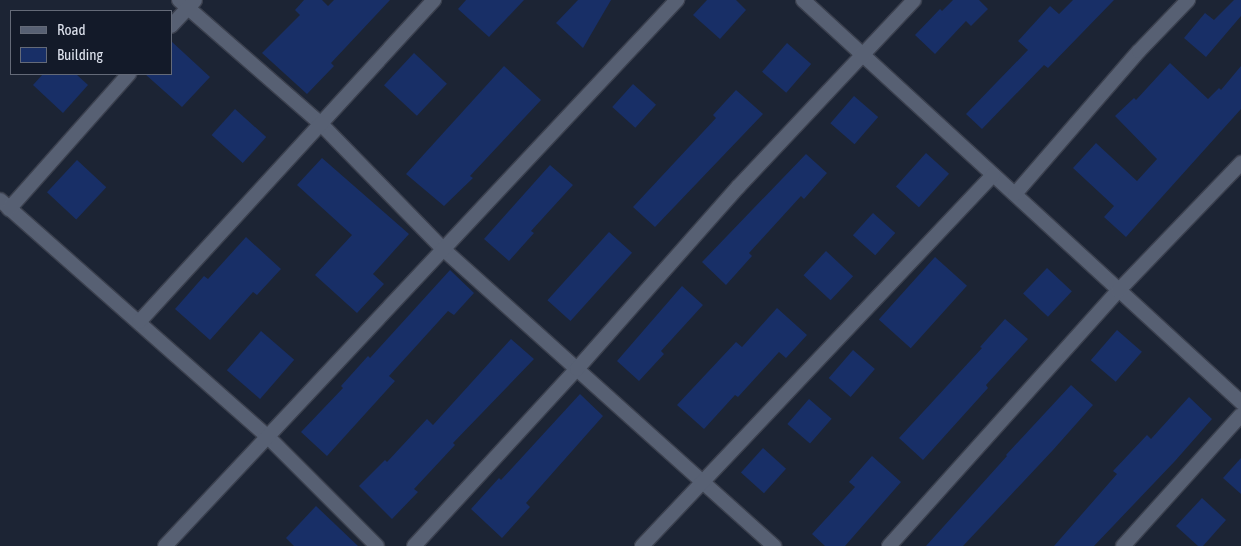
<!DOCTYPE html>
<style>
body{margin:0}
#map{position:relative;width:1241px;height:546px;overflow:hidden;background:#1c2434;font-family:"Asap Condensed",sans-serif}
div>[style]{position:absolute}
.building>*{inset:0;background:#182f67;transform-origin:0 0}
.roads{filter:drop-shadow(1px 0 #3b404e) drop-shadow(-1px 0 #3b404e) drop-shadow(0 1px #3b404e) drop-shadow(0 -1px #3b404e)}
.minor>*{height:14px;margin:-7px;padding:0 7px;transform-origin:7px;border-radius:7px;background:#576073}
span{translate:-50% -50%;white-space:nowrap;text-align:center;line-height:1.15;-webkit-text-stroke:4px #131a29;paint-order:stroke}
.legend{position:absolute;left:10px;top:10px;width:162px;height:65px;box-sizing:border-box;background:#131a29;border:1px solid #646a78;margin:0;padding:6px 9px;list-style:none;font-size:15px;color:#dee3ee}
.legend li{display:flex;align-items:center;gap:10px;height:25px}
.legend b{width:25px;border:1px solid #646a78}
</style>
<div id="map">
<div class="building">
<i style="clip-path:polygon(304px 0,322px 0,328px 6px,334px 0,390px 0,331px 63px,334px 66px,307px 94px,262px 53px,300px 15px,295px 10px)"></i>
<i style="clip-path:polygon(466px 0,524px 0,489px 37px,458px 9px)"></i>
<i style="clip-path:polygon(578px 0,611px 0,583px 48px,556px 23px)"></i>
<i style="clip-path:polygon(707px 0,736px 0,746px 10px,720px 39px,693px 15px)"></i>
<i style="clip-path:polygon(953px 0,979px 0,988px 9px,971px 26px,966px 21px,935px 54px,915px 35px,940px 9px,942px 11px)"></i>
<i style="clip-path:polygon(1073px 0,1114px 0,1048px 68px,1044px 65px,982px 129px,966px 114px,1028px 50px,1018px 41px,1050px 6px,1059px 14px)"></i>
<i style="clip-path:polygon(1234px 0,1241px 0,1241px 16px,1206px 57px,1184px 38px,1205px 13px,1214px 20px)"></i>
<i style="clip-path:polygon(171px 41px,210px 77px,182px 107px,145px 74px,171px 74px)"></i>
<i style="left:787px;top:43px;width:32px;height:38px;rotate:41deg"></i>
<i style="left:414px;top:53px;width:45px;height:44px;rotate:43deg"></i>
<i style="clip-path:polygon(1170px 63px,1208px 99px,1219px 88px,1221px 90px,1241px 66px,1241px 109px,1126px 237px,1104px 217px,1114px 206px,1073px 168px,1096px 143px,1137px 181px,1157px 159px,1115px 116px,1134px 98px,1136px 100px)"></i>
<i style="clip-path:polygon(504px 66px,541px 100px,470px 176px,473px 178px,444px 206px,406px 174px)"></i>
<i style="clip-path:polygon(43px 74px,76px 74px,88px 85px,63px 113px,33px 85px)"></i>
<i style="left:633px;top:84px;width:31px;height:31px;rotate:42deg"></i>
<i style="clip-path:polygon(736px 90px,763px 114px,655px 227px,633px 207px,716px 118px,713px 115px)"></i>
<i style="left:854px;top:96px;width:32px;height:36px;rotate:41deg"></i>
<i style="left:235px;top:109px;width:42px;height:35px;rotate:42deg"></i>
<i style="left:926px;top:153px;width:31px;height:45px;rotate:42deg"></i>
<i style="clip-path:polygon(806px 154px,827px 173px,804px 199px,801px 196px,749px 253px,752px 256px,726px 285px,702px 262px)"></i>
<i style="clip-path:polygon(322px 158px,409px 234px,373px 274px,384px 284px,357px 313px,315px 275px,352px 235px,297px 185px)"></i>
<i style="left:77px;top:160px;width:40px;height:44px;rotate:43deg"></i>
<i style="clip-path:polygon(550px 165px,573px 185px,531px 231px,534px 233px,509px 261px,484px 239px)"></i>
<i style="left:873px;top:213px;width:30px;height:30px;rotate:42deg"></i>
<i style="left:609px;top:232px;width:31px;height:92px;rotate:42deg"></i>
<i style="clip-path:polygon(246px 237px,281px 269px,257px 295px,253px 292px,210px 340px,175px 309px,204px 276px,208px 279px)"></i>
<i style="left:826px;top:251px;width:37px;height:33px;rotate:43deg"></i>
<i style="left:935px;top:257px;width:43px;height:84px;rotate:42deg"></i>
<i style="left:1047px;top:268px;width:34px;height:35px;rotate:43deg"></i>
<i style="clip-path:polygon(450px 270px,474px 293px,454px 315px,448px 311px,389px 376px,395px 381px,327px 456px,301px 432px,343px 388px,341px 386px,368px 356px,370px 358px)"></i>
<i style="clip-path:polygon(682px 286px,703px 305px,661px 351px,664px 354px,639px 381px,617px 361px)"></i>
<i style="clip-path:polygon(777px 308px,807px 335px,786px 358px,779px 352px,738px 397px,735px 395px,704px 429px,677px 405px,736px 342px,742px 347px)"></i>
<i style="clip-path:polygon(1005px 319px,1028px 339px,986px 385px,988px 388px,923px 460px,899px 438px,982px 348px,980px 347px)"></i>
<i style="left:1117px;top:330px;width:33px;height:40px;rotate:41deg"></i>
<i style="left:261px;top:331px;width:44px;height:52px;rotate:41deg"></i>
<i style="clip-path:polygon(511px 339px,534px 359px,453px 443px,455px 445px,414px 489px,418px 492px,392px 519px,359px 486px,385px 460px,387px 462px,427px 419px,433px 425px)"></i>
<i style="left:853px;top:350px;width:29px;height:37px;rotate:41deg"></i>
<i style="clip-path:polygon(1071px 385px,1093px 405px,1053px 450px,963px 546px,926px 546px,1007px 456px,1006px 455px)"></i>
<i style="clip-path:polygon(580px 394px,603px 416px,526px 503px,530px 507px,502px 538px,471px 509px,499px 478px,501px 480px)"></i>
<i style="clip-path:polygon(1189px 397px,1212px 419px,1175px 461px,1094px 546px,1054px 546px,1117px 474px,1113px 471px,1147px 435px,1151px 439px)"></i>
<i style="left:809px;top:399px;width:30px;height:33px;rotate:41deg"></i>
<i style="left:763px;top:448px;width:31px;height:33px;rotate:42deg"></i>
<i style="clip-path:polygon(872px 456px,901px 482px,845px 546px,825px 546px,812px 534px,855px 487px,849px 482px)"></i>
<i style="clip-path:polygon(1241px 458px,1241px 494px,1223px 478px)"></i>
<i style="clip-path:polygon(1202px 498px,1226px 520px,1203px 546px,1198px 546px,1176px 526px)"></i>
<i style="clip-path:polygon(316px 506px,358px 546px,294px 546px,286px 538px)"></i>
</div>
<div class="roads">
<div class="minor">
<i style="left:179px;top:0;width:187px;rotate:41.1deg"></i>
<i style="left:320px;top:123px;width:176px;rotate:45.7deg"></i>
<i style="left:443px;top:249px;width:445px;rotate:41.9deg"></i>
<i style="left:803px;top:0;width:595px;rotate:42.55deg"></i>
<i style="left:171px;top:26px;width:35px;rotate:-47deg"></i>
<i style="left:1015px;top:194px;width:189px;rotate:-49.1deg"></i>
<i style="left:1139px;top:51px;width:71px;rotate:-46.1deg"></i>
<i style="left:0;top:200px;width:358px;rotate:41.5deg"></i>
<i style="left:268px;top:437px;width:154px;rotate:45deg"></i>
<i style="left:9px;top:209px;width:181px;rotate:-48.4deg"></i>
<i style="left:139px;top:322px;width:437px;rotate:-47.5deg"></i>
<i style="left:165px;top:546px;width:749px;rotate:-46.84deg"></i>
<i style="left:414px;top:546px;width:241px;rotate:-47.4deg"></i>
<i style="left:577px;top:369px;width:244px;rotate:-48.5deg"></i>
<i style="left:739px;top:186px;width:255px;rotate:-46.7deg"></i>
<i style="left:642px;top:546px;width:511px;rotate:-46.59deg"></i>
<i style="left:889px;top:546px;width:343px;rotate:-48.1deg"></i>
<i style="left:1118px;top:291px;width:178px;rotate:-46.1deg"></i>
<i style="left:1123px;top:546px;width:176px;rotate:-48deg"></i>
</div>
</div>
<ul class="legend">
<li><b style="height:6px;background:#576073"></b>Road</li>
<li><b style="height:14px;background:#182f67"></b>Building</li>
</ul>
</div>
